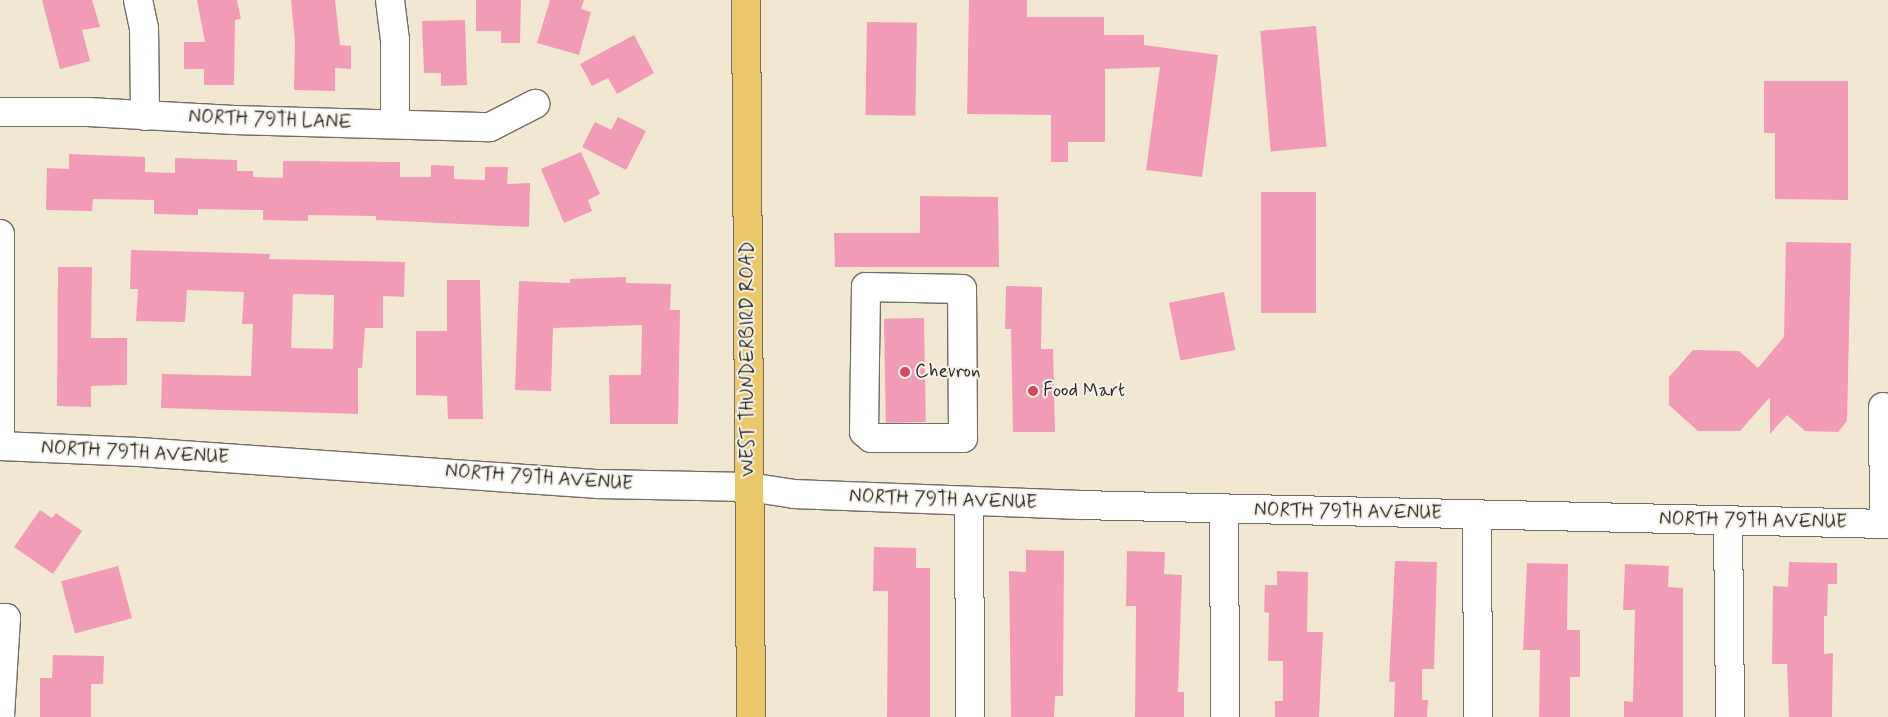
<!DOCTYPE html>
<style>
body{margin:0}
#map{position:relative;width:1888px;height:717px;overflow:hidden;background:#f2e8d1;font-family:Mynerve,sans-serif}
div>[style]{position:absolute}
.building>*{inset:0;background:#f29bb7;transform-origin:0 0}
.roads{filter:drop-shadow(1px 0 #716d65) drop-shadow(-1px 0 #716d65) drop-shadow(0 1px #716d65) drop-shadow(0 -1px #716d65)}
.minor>*{height:28px;margin:-14px;padding:0 14px;transform-origin:14px;border-radius:14px;background:#fff}
.major>*{height:28px;margin:-14px;padding:0 14px;transform-origin:14px;border-radius:14px;background:#eac769}
.dots>*{width:14px;height:14px;translate:-50% -50%;box-sizing:border-box;border:2px solid #f7f3e8;border-radius:50%}
span{translate:-50% -50%;white-space:nowrap;text-align:center;line-height:1.15;-webkit-text-stroke:4px #f7f3e8;paint-order:stroke}
.street-label{font-size:19px;color:#2b2b2b}
.poi-label{font-size:19px;color:#2b2b2b}
.left{translate:0 -50%;text-align:left}
</style>
<div id="map">
<div class="building">
<i style="clip-path:polygon(42px 0,92px 0,100px 27px,82px 30px,90px 61px,60px 69px)"></i>
<i style="clip-path:polygon(197px 0,237px 0,241px 19px,235px 20px,234px 85px,204px 85px,204px 69px,184px 69px,184px 42px,205px 42px)"></i>
<i style="clip-path:polygon(291px 0,335px 0,340px 45px,351px 46px,351px 69px,335px 68px,335px 91px,294px 90px,295px 41px)"></i>
<i style="clip-path:polygon(476px 0,521px 0,520px 43px,501px 43px,501px 31px,476px 31px)"></i>
<i style="clip-path:polygon(550px 0,584px 0,581px 9px,591px 12px,579px 55px,537px 43px)"></i>
<i style="clip-path:polygon(969px 0,1027px 0,1027px 17px,1104px 17px,1104px 35px,1144px 35px,1144px 45px,1218px 55px,1202px 177px,1146px 170px,1160px 67px,1105px 69px,1105px 142px,1068px 142px,1068px 162px,1051px 162px,1051px 115px,967px 114px)"></i>
<i style="clip-path:polygon(465px 20px,467px 85px,441px 86px,441px 73px,424px 73px,422px 21px)"></i>
<i style="left:867px;top:22px;width:50px;height:93px;rotate:1deg"></i>
<i style="left:1316px;top:26px;width:121px;height:56px;rotate:85deg"></i>
<i style="clip-path:polygon(634px 35px,654px 73px,617px 94px,608px 78px,592px 86px,580px 64px)"></i>
<i style="clip-path:polygon(1764px 81px,1848px 81px,1848px 200px,1775px 199px,1775px 133px,1764px 133px)"></i>
<i style="clip-path:polygon(618px 117px,646px 131px,626px 170px,582px 147px,595px 122px,611px 130px)"></i>
<i style="clip-path:polygon(581px 152px,600px 194px,588px 200px,592px 211px,564px 223px,541px 169px)"></i>
<i style="clip-path:polygon(69px 154px,145px 157px,145px 172px,175px 173px,175px 158px,237px 160px,237px 171px,253px 171px,253px 177px,283px 178px,283px 161px,400px 162px,400px 177px,431px 177px,431px 165px,454px 166px,454px 179px,485px 180px,485px 167px,508px 167px,507px 184px,530px 183px,529px 227px,376px 220px,376px 216px,308px 215px,308px 221px,263px 220px,263px 210px,198px 209px,198px 215px,154px 214px,154px 200px,93px 199px,92px 211px,46px 210px,47px 168px,69px 169px)"></i>
<i style="left:1316px;top:192px;width:121px;height:55px;rotate:90deg"></i>
<i style="clip-path:polygon(920px 196px,998px 197px,999px 267px,835px 267px,834px 233px,920px 233px)"></i>
<i style="clip-path:polygon(1786px 242px,1851px 243px,1847px 421px,1838px 432px,1805px 431px,1787px 415px,1770px 434px,1770px 397px,1740px 431px,1698px 431px,1669px 405px,1669px 377px,1693px 350px,1739px 351px,1758px 368px,1784px 337px)"></i>
<i style="clip-path:polygon(evenodd,131px 250px,270px 254px,269px 259px,405px 262px,404px 297px,383px 296px,383px 328px,365px 328px,362px 368px,358px 368px,358px 414px,161px 408px,162px 374px,251px 376px,253px 324px,242px 324px,244px 292px,187px 290px,185px 322px,136px 321px,138px 289px,130px 289px,131px 250px,293px 294px,334px 295px,333px 349px,291px 348px,293px 294px)"></i>
<i style="clip-path:polygon(58px 267px,92px 267px,91px 338px,127px 338px,127px 385px,91px 386px,91px 407px,57px 406px)"></i>
<i style="clip-path:polygon(626px 277px,626px 283px,671px 284px,670px 310px,680px 310px,678px 424px,610px 424px,609px 375px,641px 375px,642px 325px,553px 328px,551px 391px,515px 390px,519px 281px,570px 283px,570px 279px)"></i>
<i style="clip-path:polygon(447px 280px,480px 280px,483px 419px,448px 419px,447px 396px,416px 395px,416px 331px,447px 331px)"></i>
<i style="clip-path:polygon(1006px 286px,1042px 287px,1041px 349px,1053px 349px,1055px 432px,1013px 432px,1011px 329px,1005px 329px)"></i>
<i style="left:1224px;top:292px;width:59px;height:56px;rotate:79deg"></i>
<i style="left:924px;top:318px;width:104px;height:40px;rotate:89deg"></i>
<i style="clip-path:polygon(40px 510px,52px 518px,56px 513px,82px 531px,53px 574px,14px 547px)"></i>
<i style="clip-path:polygon(874px 547px,916px 548px,916px 568px,930px 568px,930px 717px,887px 717px,888px 591px,873px 591px)"></i>
<i style="clip-path:polygon(1026px 550px,1064px 551px,1063px 696px,1055px 696px,1054px 717px,1011px 717px,1009px 571px,1026px 572px)"></i>
<i style="clip-path:polygon(1127px 551px,1165px 552px,1164px 574px,1182px 575px,1178px 692px,1184px 692px,1184px 717px,1135px 717px,1136px 606px,1126px 606px)"></i>
<i style="clip-path:polygon(1395px 561px,1437px 562px,1434px 669px,1422px 669px,1422px 700px,1428px 700px,1427px 717px,1394px 717px,1395px 682px,1389px 682px)"></i>
<i style="clip-path:polygon(1789px 562px,1837px 563px,1837px 584px,1828px 584px,1827px 616px,1824px 616px,1824px 654px,1833px 653px,1832px 717px,1789px 717px,1787px 664px,1772px 664px,1773px 586px,1788px 587px)"></i>
<i style="clip-path:polygon(1527px 563px,1568px 564px,1567px 630px,1580px 630px,1580px 677px,1570px 677px,1570px 717px,1539px 717px,1540px 650px,1523px 650px)"></i>
<i style="clip-path:polygon(1625px 564px,1669px 566px,1668px 587px,1683px 588px,1683px 717px,1624px 717px,1624px 701px,1633px 702px,1635px 610px,1623px 610px)"></i>
<i style="left:118px;top:566px;width:54px;height:59px;rotate:75deg"></i>
<i style="clip-path:polygon(1277px 571px,1308px 572px,1307px 632px,1323px 632px,1319px 717px,1275px 717px,1275px 701px,1283px 701px,1283px 661px,1268px 661px,1269px 613px,1264px 612px,1265px 585px,1277px 585px)"></i>
<i style="clip-path:polygon(53px 655px,104px 656px,103px 684px,91px 684px,91px 717px,40px 717px,40px 678px,52px 678px)"></i>
</div>
<div class="roads">
<div class="minor">
<i style="left:138px;top:0;width:29px;rotate:78deg"></i>
<i style="left:144px;top:28px;width:88px;rotate:89.3deg"></i>
<i style="left:390px;top:0;width:40px;rotate:82.9deg"></i>
<i style="left:395px;top:40px;width:83px;rotate:90deg"></i>
<i style="left:0;top:112px;width:88px"></i>
<i style="left:88px;top:112px;width:146px;rotate:3.1deg"></i>
<i style="left:234px;top:120px;width:256px;rotate:1.6deg"></i>
<i style="left:490px;top:127px;width:51px;rotate:-27.1deg"></i>
<i style="left:0;top:234px;width:212px;rotate:90deg"></i>
<i style="left:866px;top:287px;width:96px;rotate:1.2deg"></i>
<i style="left:962px;top:289px;width:149px;rotate:89.6deg"></i>
<i style="left:963px;top:438px;width:92px;rotate:180deg"></i>
<i style="left:871px;top:438px;width:9px;rotate:-139deg"></i>
<i style="left:864px;top:432px;width:145px;rotate:-89.2deg"></i>
<i style="left:1883px;top:407px;width:117px;rotate:89.5deg"></i>
<i style="left:0;top:446px;width:139px;rotate:2.5deg"></i>
<i style="left:139px;top:452px;width:461px;rotate:4deg"></i>
<i style="left:599px;top:484px;width:150px;rotate:1.1deg"></i>
<i style="left:749px;top:487px;width:46px;rotate:8.8deg"></i>
<i style="left:794px;top:494px;width:286px;rotate:2.2deg"></i>
<i style="left:1080px;top:505px;width:808px;rotate:1.35deg"></i>
<i style="left:969px;top:501px;width:216px;rotate:89.7deg"></i>
<i style="left:1224px;top:509px;width:208px;rotate:89.7deg"></i>
<i style="left:1477px;top:515px;width:202px;rotate:89.7deg"></i>
<i style="left:1728px;top:521px;width:196px;rotate:89.4deg"></i>
<i style="left:0;top:618px;width:6px"></i>
<i style="left:6px;top:618px;width:99px;rotate:93.5deg"></i>
</div>
<div class="major">
<i style="left:746px;top:0;width:717px;rotate:89.6deg"></i>
</div>
</div>
<div class="dots">
<i style="left:905px;top:372px;background:#d1495b"></i>
<i style="left:1033px;top:391px;background:#d1495b"></i>
</div>
<div class="street-label">
<span style="left:270px;top:120px;rotate:2deg">NORTH 79TH LANE</span>
<span style="left:748px;top:359px;rotate:-90deg">WEST THUNDERBIRD ROAD</span>
<span style="left:135px;top:453px;rotate:3deg">NORTH 79TH AVENUE</span>
<span style="left:539px;top:478px;rotate:4deg">NORTH 79TH AVENUE</span>
<span style="left:943px;top:500px;rotate:2deg">NORTH 79TH AVENUE</span>
<span style="left:1348px;top:512px;rotate:1deg">NORTH 79TH AVENUE</span>
<span style="left:1753px;top:521px;rotate:1deg">NORTH 79TH AVENUE</span>
</div>
<div class="poi-label">
<span class="left" style="left:915px;top:372px">Chevron</span>
<span class="left" style="left:1043px;top:391px">Food Mart</span>
</div>
</div>
